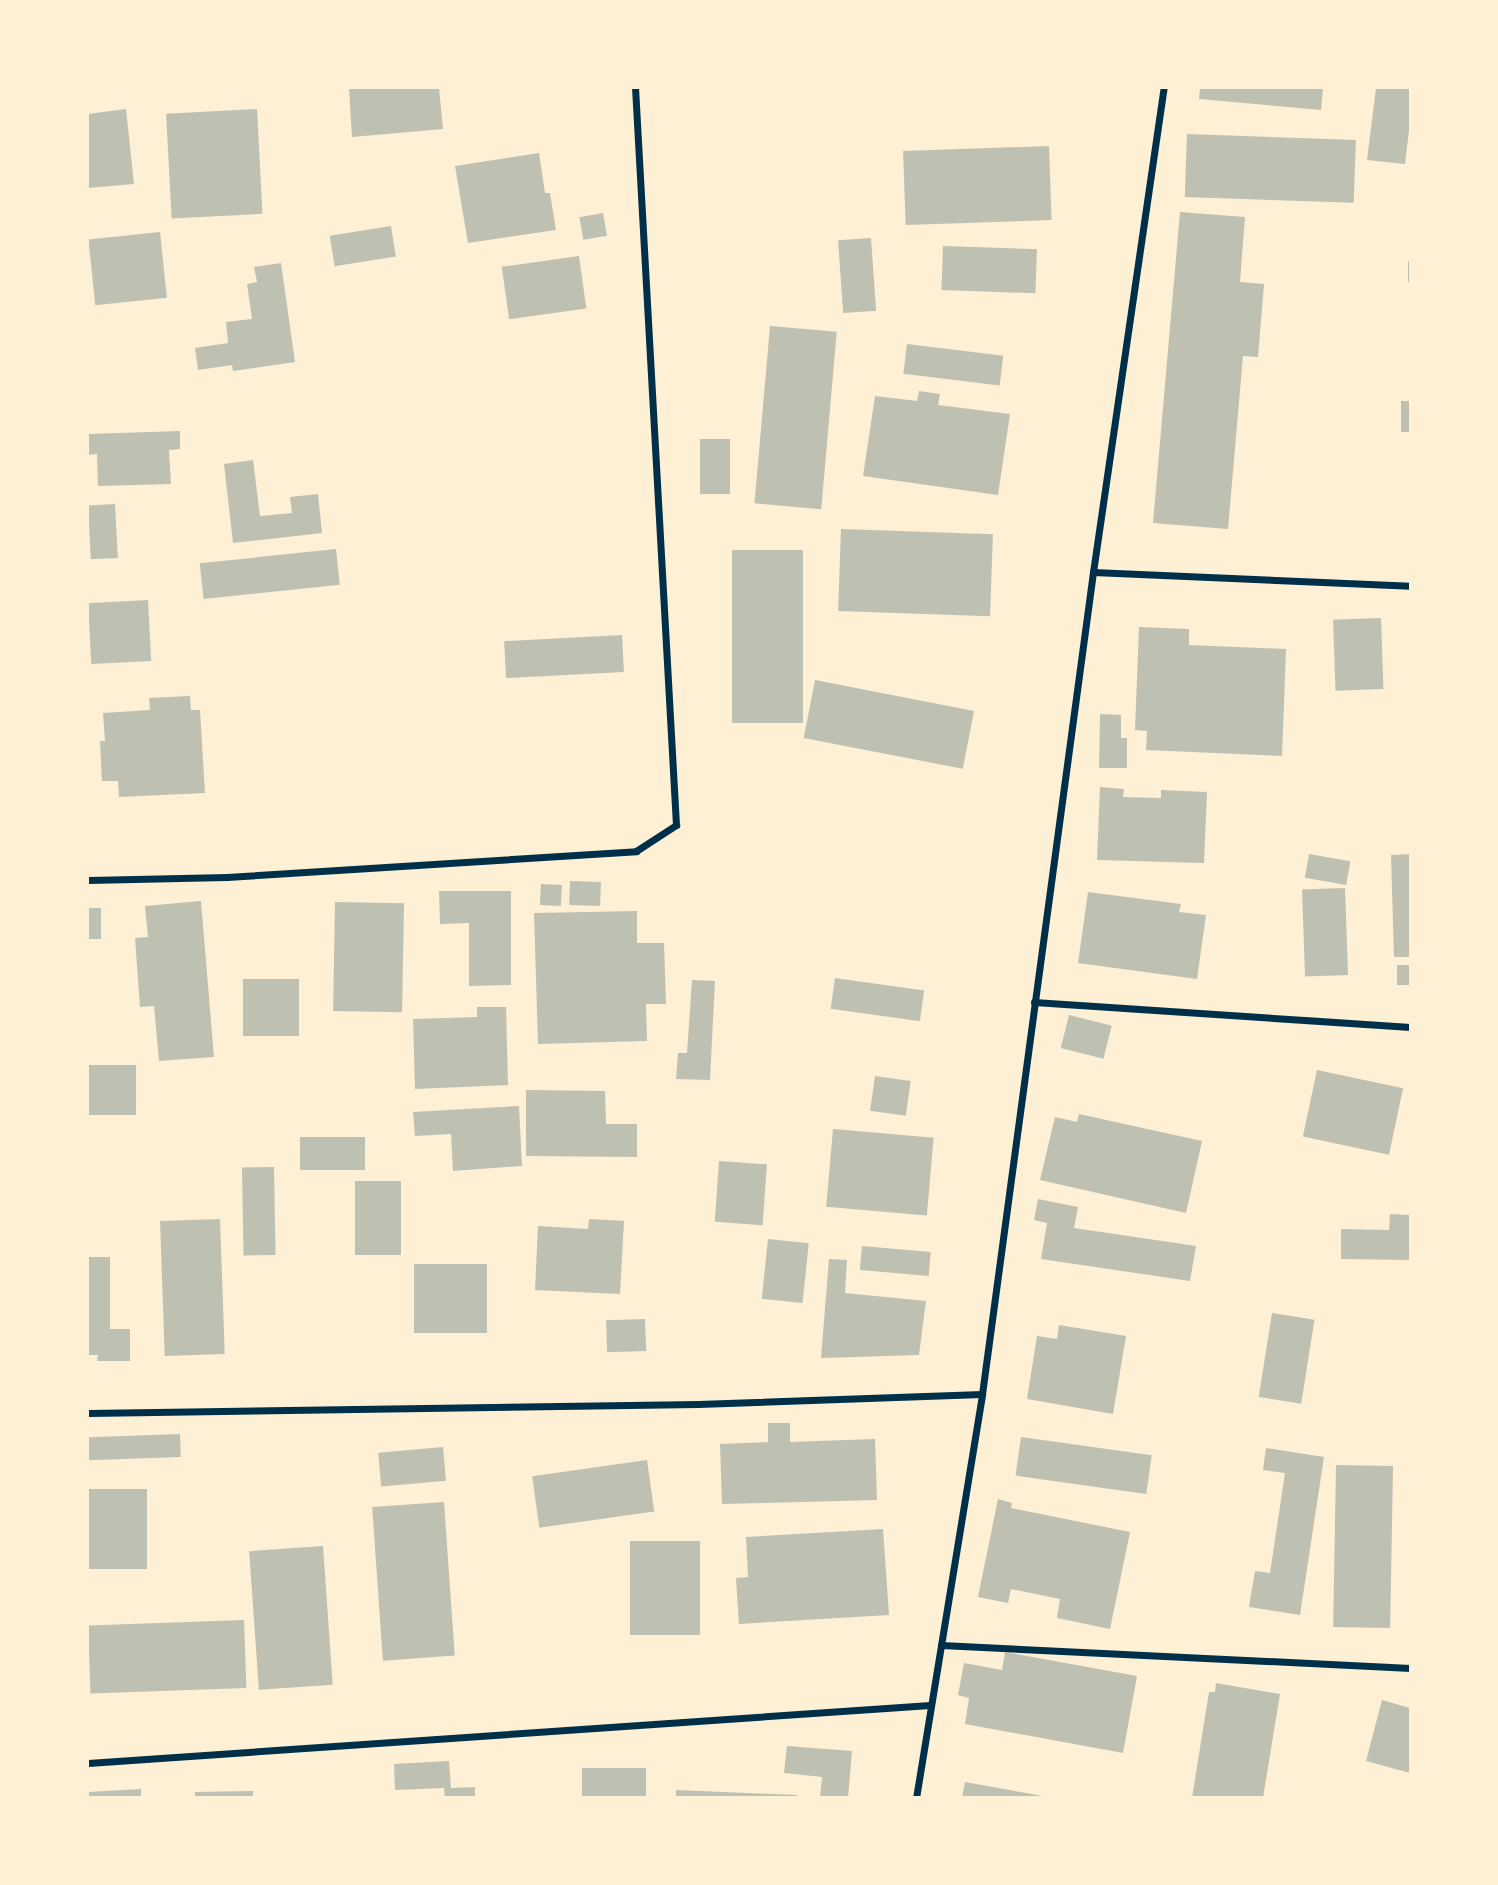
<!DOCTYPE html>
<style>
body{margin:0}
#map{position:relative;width:1498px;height:1885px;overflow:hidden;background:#fdf0d5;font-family:Roboto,sans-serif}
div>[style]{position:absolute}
.building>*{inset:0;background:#bec0b2;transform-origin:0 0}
.minor>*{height:7px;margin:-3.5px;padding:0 3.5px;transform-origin:3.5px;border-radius:3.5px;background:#003049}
span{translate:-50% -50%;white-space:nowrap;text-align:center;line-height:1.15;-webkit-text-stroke:5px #fdf0d5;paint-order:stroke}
.frame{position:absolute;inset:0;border:89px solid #fdf0d5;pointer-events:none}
</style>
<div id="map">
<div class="building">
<i style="clip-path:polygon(349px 88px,439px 88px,443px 129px,352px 137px)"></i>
<i style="clip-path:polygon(1200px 88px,1323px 88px,1321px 110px,1199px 99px)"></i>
<i style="clip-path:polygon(1376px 88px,1410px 88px,1410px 122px,1405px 164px,1367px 160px)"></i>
<i style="clip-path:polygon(126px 109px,134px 184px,88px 188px,88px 114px)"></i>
<i style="left:257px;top:109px;width:105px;height:91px;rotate:87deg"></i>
<i style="left:1187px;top:134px;width:169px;height:63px;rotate:2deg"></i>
<i style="left:1049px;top:146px;width:74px;height:146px;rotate:88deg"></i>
<i style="clip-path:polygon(539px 153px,545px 193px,550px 193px,556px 230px,468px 243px,455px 166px)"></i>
<i style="clip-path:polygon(1180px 212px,1245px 217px,1240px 282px,1264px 284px,1258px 357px,1243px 356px,1228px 529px,1153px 523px)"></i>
<i style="left:603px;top:213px;width:23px;height:24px;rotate:80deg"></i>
<i style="left:391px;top:226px;width:31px;height:62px;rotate:81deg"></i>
<i style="left:160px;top:232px;width:66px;height:72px;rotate:84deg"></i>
<i style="left:871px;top:238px;width:73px;height:33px;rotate:86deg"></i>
<i style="left:943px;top:246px;width:94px;height:44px;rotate:2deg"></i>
<i style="left:579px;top:256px;width:53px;height:78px;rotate:82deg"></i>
<i style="left:1408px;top:261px;width:2px;height:21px"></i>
<i style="clip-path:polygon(281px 263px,295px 362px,233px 371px,232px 365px,198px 370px,195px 348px,228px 343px,226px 322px,252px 319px,247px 284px,257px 282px,254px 267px)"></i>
<i style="left:770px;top:326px;width:67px;height:178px;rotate:5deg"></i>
<i style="left:907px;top:344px;width:97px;height:30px;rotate:7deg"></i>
<i style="clip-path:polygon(919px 391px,940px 394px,938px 405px,1010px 414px,998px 495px,863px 476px,875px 396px,917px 401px)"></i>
<i style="left:1401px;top:401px;width:9px;height:31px"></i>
<i style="clip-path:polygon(180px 431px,180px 449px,169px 450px,171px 484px,98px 486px,97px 454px,88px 455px,88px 434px)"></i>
<i style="left:700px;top:439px;width:30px;height:55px"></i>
<i style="clip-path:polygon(253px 460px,260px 516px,292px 513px,290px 497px,318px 494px,322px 533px,233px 543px,224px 464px)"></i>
<i style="left:115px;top:504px;width:54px;height:27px;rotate:87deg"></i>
<i style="left:841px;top:529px;width:152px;height:82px;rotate:2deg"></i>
<i style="left:336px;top:549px;width:36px;height:137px;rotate:84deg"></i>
<i style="left:732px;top:550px;width:71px;height:173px"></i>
<i style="left:148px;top:600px;width:61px;height:60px;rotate:87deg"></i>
<i style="left:1381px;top:618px;width:71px;height:48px;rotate:88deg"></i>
<i style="clip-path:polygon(1139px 627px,1189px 629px,1189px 645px,1286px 649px,1282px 756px,1146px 750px,1147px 731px,1135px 730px)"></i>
<i style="left:622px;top:635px;width:37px;height:118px;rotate:87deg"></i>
<i style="left:815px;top:680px;width:162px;height:59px;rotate:11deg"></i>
<i style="clip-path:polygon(190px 696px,191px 710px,200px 710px,205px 793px,119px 797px,118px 781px,102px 781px,100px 741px,105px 741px,103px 713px,150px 710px,149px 698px)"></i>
<i style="clip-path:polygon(1100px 714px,1121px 715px,1121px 738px,1127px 738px,1127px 768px,1099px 768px)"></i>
<i style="clip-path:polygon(1100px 787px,1124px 789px,1123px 797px,1161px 798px,1161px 790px,1207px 792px,1204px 863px,1097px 860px)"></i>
<i style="left:1309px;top:854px;width:42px;height:24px;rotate:10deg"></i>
<i style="clip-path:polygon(1410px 854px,1410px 957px,1394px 957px,1391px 855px)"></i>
<i style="left:570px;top:881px;width:31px;height:24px;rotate:2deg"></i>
<i style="left:541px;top:884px;width:21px;height:21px;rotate:3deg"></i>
<i style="left:1345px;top:888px;width:87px;height:43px;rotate:88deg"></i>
<i style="clip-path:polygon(439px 891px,511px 891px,511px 985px,469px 986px,469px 923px,440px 924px)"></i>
<i style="clip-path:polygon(1088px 892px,1181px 904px,1179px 912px,1206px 915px,1197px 979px,1078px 963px)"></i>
<i style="clip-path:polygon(201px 901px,214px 1057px,159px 1061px,154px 1006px,140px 1007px,135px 938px,148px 937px,145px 906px)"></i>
<i style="left:335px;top:902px;width:69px;height:109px;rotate:1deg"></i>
<i style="left:88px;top:908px;width:13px;height:31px"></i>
<i style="clip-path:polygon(637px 911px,637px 943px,664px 943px,666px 1004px,646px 1004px,647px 1041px,538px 1044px,534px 913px)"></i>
<i style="left:1397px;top:965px;width:13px;height:20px"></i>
<i style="left:835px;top:978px;width:90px;height:31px;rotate:8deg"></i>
<i style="left:243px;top:979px;width:56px;height:57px"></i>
<i style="clip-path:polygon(692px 980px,715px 981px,710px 1080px,676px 1079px,678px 1053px,687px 1053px)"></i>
<i style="clip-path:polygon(477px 1007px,506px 1007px,508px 1085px,415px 1089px,413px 1019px,477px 1017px)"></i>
<i style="left:1069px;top:1015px;width:44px;height:34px;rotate:14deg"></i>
<i style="left:88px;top:1065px;width:48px;height:50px"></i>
<i style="left:1317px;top:1070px;width:88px;height:68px;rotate:12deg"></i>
<i style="left:875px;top:1076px;width:36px;height:35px;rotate:8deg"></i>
<i style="clip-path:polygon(526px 1090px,605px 1091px,606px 1124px,637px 1124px,637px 1157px,526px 1156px)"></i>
<i style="clip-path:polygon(519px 1106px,522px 1166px,453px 1171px,451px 1134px,415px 1136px,413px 1112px)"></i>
<i style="clip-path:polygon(1079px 1114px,1202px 1141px,1186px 1213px,1040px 1180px,1055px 1117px,1077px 1122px)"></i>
<i style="left:833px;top:1129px;width:101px;height:78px;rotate:5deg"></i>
<i style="left:300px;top:1137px;width:65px;height:33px"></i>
<i style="left:719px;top:1161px;width:48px;height:61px;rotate:4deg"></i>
<i style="left:274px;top:1167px;width:88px;height:32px;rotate:89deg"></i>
<i style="left:355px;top:1181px;width:46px;height:74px"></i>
<i style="clip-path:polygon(1038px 1199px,1078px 1207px,1074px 1228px,1196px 1246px,1190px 1281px,1041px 1259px,1047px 1223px,1034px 1220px)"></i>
<i style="clip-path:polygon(1390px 1214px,1410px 1215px,1410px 1260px,1341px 1259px,1341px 1229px,1389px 1230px)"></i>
<i style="left:220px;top:1219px;width:135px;height:60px;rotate:88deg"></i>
<i style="clip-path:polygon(589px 1219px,624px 1221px,620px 1294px,535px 1290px,538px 1226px,588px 1229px)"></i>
<i style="left:768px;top:1239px;width:41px;height:60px;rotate:6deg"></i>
<i style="left:862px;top:1246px;width:69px;height:24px;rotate:5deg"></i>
<i style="clip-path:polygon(88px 1257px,110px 1257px,110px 1329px,130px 1329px,130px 1361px,97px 1361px,98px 1355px,88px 1355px)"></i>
<i style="clip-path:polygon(829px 1259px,847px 1260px,845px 1293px,926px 1301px,919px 1355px,821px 1358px)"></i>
<i style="left:414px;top:1264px;width:73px;height:69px"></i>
<i style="left:1272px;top:1313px;width:43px;height:85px;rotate:9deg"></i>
<i style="left:645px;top:1319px;width:32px;height:39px;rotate:88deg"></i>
<i style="clip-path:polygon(1059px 1325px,1126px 1336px,1113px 1414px,1027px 1399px,1037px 1336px,1057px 1339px)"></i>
<i style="clip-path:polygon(768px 1423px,790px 1423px,790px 1442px,875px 1439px,877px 1500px,722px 1504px,720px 1444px,768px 1442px)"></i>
<i style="left:180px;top:1434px;width:23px;height:92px;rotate:88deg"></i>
<i style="left:1021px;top:1437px;width:132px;height:39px;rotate:8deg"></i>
<i style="left:443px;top:1447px;width:34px;height:65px;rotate:85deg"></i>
<i style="clip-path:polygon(1266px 1448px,1324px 1457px,1300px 1615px,1249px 1607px,1255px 1571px,1270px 1573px,1285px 1473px,1263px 1470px)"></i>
<i style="left:647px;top:1460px;width:52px;height:116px;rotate:82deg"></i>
<i style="left:1336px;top:1465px;width:57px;height:162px;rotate:1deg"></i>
<i style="left:88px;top:1489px;width:59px;height:80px"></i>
<i style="clip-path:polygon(998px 1499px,1012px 1503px,1011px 1508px,1130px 1532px,1110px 1629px,1057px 1618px,1060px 1599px,1011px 1589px,1008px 1603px,978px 1597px)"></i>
<i style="left:444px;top:1502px;width:154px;height:72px;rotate:86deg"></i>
<i style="clip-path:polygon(883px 1529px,889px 1615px,739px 1624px,736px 1578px,748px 1577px,746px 1537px)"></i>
<i style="left:630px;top:1541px;width:70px;height:94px"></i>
<i style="left:323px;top:1546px;width:139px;height:74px;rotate:86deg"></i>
<i style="left:244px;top:1620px;width:68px;height:156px;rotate:88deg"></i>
<i style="clip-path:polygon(1005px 1652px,1137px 1676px,1123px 1753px,965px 1724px,969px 1698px,958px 1695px,964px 1663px,1002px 1670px)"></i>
<i style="clip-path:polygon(1216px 1683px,1280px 1694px,1263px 1798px,1192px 1798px,1209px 1692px,1215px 1692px)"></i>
<i style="clip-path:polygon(1382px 1700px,1410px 1708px,1410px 1773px,1366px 1761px)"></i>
<i style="clip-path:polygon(787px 1746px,852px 1751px,848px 1798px,820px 1798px,822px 1777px,784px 1773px)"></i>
<i style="clip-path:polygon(449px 1761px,451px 1788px,475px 1787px,475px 1798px,445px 1798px,444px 1788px,395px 1790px,394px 1764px)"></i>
<i style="left:582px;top:1768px;width:64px;height:30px"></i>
<i style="clip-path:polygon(965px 1782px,1043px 1796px,1043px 1798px,962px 1798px)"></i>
<i style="clip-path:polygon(141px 1789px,141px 1798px,88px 1798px,88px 1792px)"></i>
<i style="clip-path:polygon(676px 1790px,797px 1795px,797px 1798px,676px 1798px)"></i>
<i style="clip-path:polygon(253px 1791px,253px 1798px,195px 1798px,195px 1792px)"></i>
</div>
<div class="minor">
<i style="left:1093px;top:572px;width:317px;rotate:2.5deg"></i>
<i style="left:88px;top:880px;width:139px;rotate:-1.2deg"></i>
<i style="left:227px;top:877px;width:410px;rotate:-3.6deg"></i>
<i style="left:636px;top:851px;width:48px;rotate:-33deg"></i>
<i style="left:676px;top:825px;width:738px;rotate:-93.18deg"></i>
<i style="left:1034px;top:1002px;width:377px;rotate:3.8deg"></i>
<i style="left:88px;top:1413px;width:610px;rotate:-0.85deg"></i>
<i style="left:698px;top:1404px;width:284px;rotate:-2deg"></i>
<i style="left:941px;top:1645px;width:470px;rotate:2.8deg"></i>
<i style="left:88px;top:1763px;width:844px;rotate:-3.94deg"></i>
<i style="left:916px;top:1798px;width:409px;rotate:-80.7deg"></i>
<i style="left:982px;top:1394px;width:829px;rotate:-82.31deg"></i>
<i style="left:1093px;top:572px;width:489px;rotate:-81.7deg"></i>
</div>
<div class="frame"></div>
</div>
